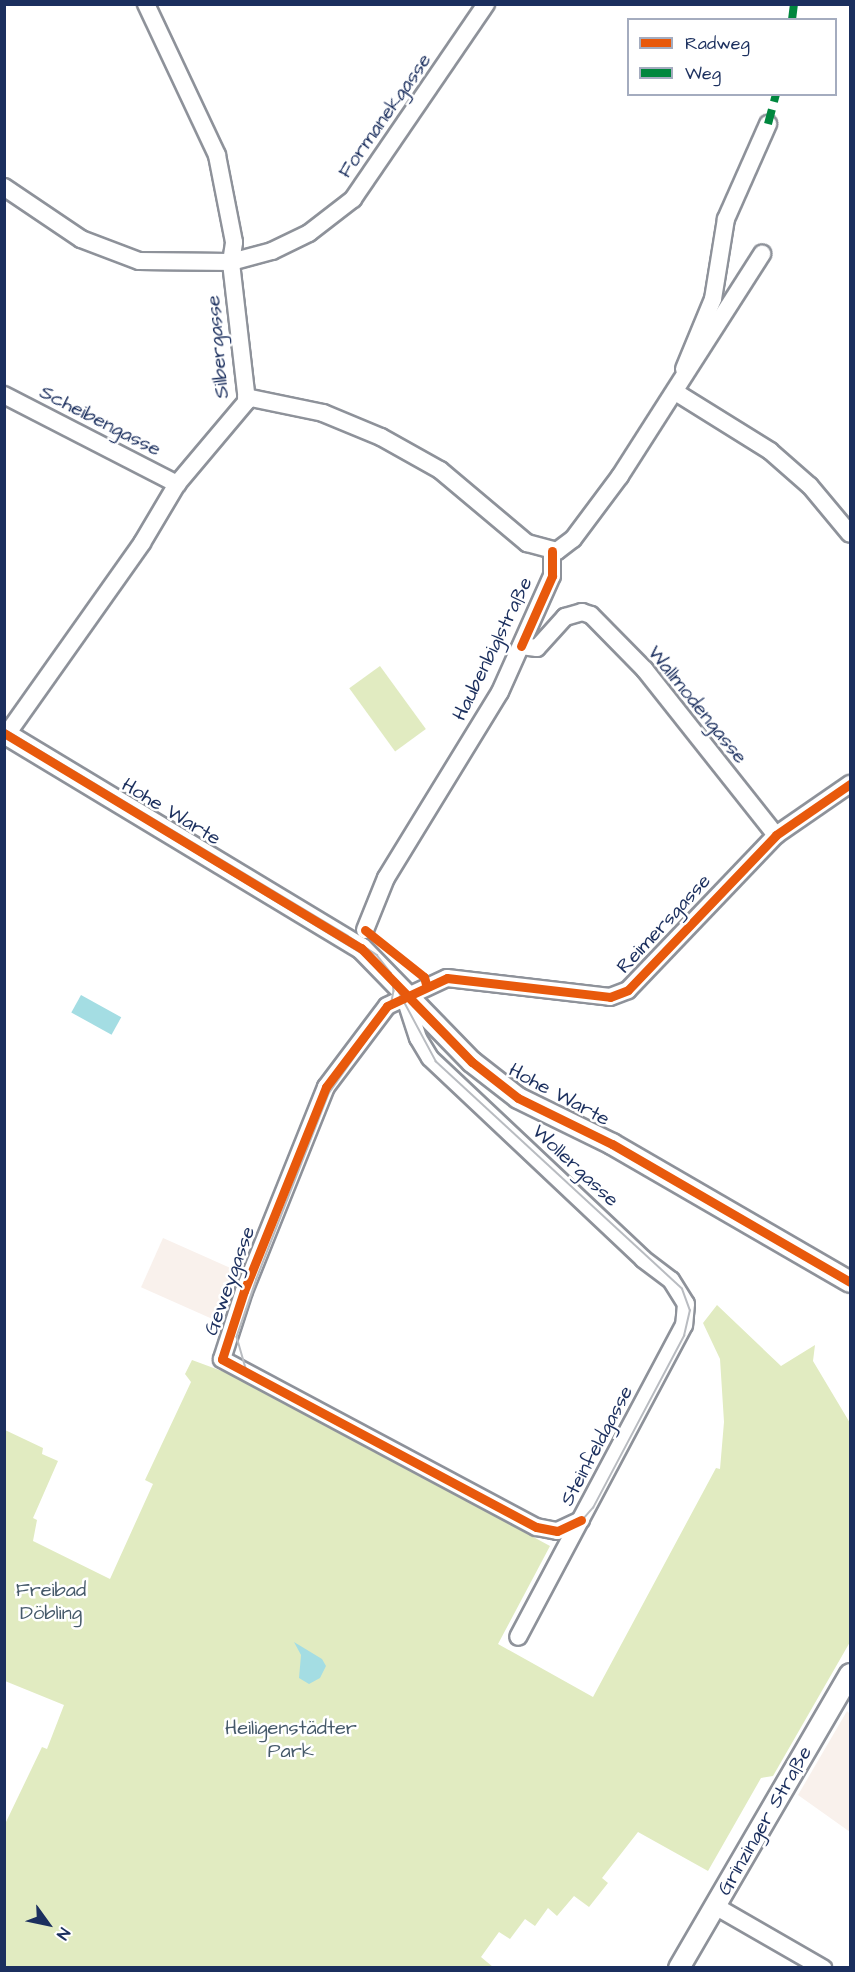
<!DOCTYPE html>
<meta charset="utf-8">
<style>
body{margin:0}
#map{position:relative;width:855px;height:1972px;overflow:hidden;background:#fff;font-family:"Architects Daughter",sans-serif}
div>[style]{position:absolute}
.built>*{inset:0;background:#f9f1ec;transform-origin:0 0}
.green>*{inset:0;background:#e1ebc1;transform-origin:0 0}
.water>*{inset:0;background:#a4dde3;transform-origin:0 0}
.roads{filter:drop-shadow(2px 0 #8e929a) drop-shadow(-2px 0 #8e929a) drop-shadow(0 2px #8e929a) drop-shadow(0 -2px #8e929a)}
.minor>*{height:16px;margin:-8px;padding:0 8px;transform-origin:8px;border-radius:8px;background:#fff}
.tertiary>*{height:20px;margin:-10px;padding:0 10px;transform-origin:10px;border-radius:10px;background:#fff}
.tram>*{height:1.5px;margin:-0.75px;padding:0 0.75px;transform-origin:0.75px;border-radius:0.75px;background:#b9bcc1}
.quiet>*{height:8px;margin-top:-4px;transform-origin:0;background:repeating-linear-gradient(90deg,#00873e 0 15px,transparent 0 23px)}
.cycleway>*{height:9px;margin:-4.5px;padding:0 4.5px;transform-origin:4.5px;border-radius:4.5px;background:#e8590c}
span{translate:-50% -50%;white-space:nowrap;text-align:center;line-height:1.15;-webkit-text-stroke:5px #fff;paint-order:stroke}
.street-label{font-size:20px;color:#1b2f5e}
.park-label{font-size:20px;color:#465a6a}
.frame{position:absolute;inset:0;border:6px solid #1b2f5e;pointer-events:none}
.legend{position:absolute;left:627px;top:18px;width:210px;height:78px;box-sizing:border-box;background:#fff;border:2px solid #a4acbf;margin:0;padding:8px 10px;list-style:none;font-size:18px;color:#1b2f5e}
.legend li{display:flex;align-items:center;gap:12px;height:30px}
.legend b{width:30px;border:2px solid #a4acbf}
.north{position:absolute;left:18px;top:1894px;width:60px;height:60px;-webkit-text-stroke:4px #fff;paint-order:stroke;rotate:123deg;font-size:16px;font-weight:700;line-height:24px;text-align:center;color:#1b2f5e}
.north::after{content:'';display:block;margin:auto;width:21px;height:27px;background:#1b2f5e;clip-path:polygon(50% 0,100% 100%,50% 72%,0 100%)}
</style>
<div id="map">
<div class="built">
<i style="left:163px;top:1238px;width:80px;height:54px;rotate:24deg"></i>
<i style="clip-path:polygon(847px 1711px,850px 1714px,850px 1832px,798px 1795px)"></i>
</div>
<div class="green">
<i style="left:380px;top:666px;width:78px;height:38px;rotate:54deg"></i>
<i style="clip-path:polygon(717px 1305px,781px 1366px,815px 1345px,813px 1361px,850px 1423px,850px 1642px,773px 1776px,761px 1778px,708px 1871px,638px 1832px,602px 1878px,608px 1883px,589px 1907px,574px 1896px,557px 1916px,548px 1908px,535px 1926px,525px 1919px,510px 1939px,499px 1932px,481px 1957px,493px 1967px,5px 1968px,6px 1822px,42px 1747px,47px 1749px,64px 1705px,5px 1681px,5px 1430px,43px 1448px,42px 1454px,58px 1461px,33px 1518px,37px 1520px,33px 1541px,110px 1579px,153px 1484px,145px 1480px,191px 1382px,185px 1374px,192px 1360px,238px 1377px,550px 1546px,498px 1644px,593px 1697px,716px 1468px,720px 1469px,724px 1422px,720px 1359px,703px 1323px)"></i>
</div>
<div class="water">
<i style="left:81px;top:995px;width:46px;height:20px;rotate:29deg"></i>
<i style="clip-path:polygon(294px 1642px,322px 1659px,326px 1666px,320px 1678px,309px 1684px,299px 1678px,301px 1655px)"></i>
</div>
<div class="roads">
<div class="minor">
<i style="left:4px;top:187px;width:93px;rotate:34deg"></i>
<i style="left:81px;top:239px;width:62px;rotate:20.8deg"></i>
<i style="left:139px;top:261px;width:92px;rotate:0.6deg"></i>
<i style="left:231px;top:262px;width:42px;rotate:-15deg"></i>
<i style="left:272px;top:251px;width:41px;rotate:-25.9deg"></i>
<i style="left:309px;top:233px;width:56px;rotate:-37.7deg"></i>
<i style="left:353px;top:199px;width:236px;rotate:-55.7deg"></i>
<i style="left:684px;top:369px;width:76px;rotate:-67.5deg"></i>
<i style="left:713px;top:299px;width:81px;rotate:-80.8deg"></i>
<i style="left:726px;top:219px;width:104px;rotate:-66.1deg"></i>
<i style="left:677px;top:393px;width:110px;rotate:31.9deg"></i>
<i style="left:770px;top:451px;width:53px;rotate:41.2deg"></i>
<i style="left:810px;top:486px;width:62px;rotate:50.2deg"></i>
<i style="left:4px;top:395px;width:195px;rotate:27.2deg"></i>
<i style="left:246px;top:397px;width:79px;rotate:11.7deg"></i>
<i style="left:323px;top:413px;width:63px;rotate:22.5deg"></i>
<i style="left:381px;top:437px;width:68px;rotate:29.2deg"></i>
<i style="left:440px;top:470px;width:114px;rotate:40deg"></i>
<i style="left:527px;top:543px;width:31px;rotate:15deg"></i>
<i style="left:557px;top:551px;width:20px;rotate:-37deg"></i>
<i style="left:573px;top:539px;width:79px;rotate:-53.3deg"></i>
<i style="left:620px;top:476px;width:264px;rotate:-57.4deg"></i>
<i style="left:521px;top:646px;width:16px;rotate:7deg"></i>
<i style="left:537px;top:648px;width:42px;rotate:-47.9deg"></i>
<i style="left:565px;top:617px;width:18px;rotate:-16deg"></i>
<i style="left:582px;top:612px;width:9px;rotate:18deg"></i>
<i style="left:591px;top:615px;width:77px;rotate:45.5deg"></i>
<i style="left:645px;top:670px;width:211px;rotate:51.6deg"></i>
<i style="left:7px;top:734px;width:234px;rotate:-54.7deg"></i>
<i style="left:142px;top:543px;width:69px;rotate:-59.3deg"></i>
<i style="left:177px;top:484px;width:109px;rotate:-49.9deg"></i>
<i style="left:247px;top:401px;width:140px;rotate:-96.6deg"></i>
<i style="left:231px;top:262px;width:20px;rotate:-81deg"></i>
<i style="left:234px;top:242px;width:89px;rotate:-101.1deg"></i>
<i style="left:217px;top:155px;width:167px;rotate:-115.2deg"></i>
<i style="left:365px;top:930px;width:56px;rotate:-68deg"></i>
<i style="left:386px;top:878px;width:218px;rotate:-58.5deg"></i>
<i style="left:500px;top:692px;width:127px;rotate:-65.9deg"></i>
<i style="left:552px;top:576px;width:25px;rotate:-90deg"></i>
<i style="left:404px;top:995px;width:45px;rotate:72deg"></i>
<i style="left:418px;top:1038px;width:23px;rotate:59deg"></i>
<i style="left:430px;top:1058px;width:293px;rotate:43.3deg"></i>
<i style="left:643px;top:1259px;width:35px;rotate:37deg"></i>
<i style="left:671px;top:1280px;width:28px;rotate:58deg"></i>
<i style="left:686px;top:1304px;width:21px;rotate:95deg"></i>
<i style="left:684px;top:1325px;width:353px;rotate:118deg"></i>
<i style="left:581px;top:1520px;width:26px;rotate:155deg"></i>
<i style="left:557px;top:1531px;width:21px;rotate:-169deg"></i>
<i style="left:536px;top:1527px;width:356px;rotate:-151.9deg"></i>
<i style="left:222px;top:1359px;width:71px;rotate:-72.1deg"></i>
<i style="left:244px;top:1291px;width:220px;rotate:-68.1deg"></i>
<i style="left:326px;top:1087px;width:101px;rotate:-53deg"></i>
<i style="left:387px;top:1006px;width:66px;rotate:-25deg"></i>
<i style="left:447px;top:978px;width:164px;rotate:6.6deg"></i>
<i style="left:610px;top:997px;width:19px;rotate:-21deg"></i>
<i style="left:628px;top:990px;width:214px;rotate:-46.3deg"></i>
<i style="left:776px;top:835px;width:90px;rotate:-34.6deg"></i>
<i style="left:715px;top:1906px;width:125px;rotate:29.9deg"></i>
</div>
<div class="tertiary">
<i style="left:4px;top:733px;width:417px;rotate:31.1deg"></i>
<i style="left:361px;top:948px;width:159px;rotate:45.8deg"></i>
<i style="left:472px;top:1062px;width:58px;rotate:38deg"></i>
<i style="left:518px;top:1098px;width:105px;rotate:26.1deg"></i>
<i style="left:612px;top:1144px;width:275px;rotate:30.1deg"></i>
<i style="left:679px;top:1968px;width:340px;rotate:-59.8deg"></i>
</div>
</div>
<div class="tram">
<i style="left:4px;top:729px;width:401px;rotate:31deg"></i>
<i style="left:348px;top:936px;width:35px;rotate:33deg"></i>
<i style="left:377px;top:955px;width:23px;rotate:52deg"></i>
<i style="left:391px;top:973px;width:10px;rotate:79deg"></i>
<i style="left:393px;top:983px;width:8px;rotate:83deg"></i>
<i style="left:394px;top:991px;width:15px;rotate:101deg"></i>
<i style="left:391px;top:1006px;width:108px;rotate:125.2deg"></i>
<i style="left:329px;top:1094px;width:199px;rotate:111.3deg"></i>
<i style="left:257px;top:1279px;width:61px;rotate:109deg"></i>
<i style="left:237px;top:1337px;width:32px;rotate:74deg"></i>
<i style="left:246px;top:1368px;width:33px;rotate:38deg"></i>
<i style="left:272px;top:1388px;width:298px;rotate:28.2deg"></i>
<i style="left:535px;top:1529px;width:25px;rotate:7deg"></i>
<i style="left:560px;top:1532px;width:19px;rotate:-21deg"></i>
<i style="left:578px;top:1525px;width:23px;rotate:-49deg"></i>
<i style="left:593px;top:1508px;width:195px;rotate:-62.1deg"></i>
<i style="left:684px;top:1336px;width:26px;rotate:-77deg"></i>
<i style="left:690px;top:1311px;width:23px;rotate:-110deg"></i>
<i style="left:682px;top:1289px;width:335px;rotate:-137.3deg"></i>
<i style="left:436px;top:1062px;width:81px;rotate:-118.2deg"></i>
<i style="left:398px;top:991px;width:9px;rotate:-122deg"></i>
<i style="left:393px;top:983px;width:7px;rotate:-124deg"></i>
<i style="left:389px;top:977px;width:6px;rotate:-129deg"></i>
<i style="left:385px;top:972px;width:18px;rotate:-137deg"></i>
<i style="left:372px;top:960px;width:431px;rotate:-148.7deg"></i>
</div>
<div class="quiet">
<i style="left:792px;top:20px;width:16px;rotate:-83deg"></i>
<i style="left:768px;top:124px;width:31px;rotate:-75deg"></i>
</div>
<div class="cycleway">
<i style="left:521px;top:646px;width:77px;rotate:-66.1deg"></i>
<i style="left:552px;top:576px;width:25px;rotate:-90deg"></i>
<i style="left:4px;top:733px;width:417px;rotate:31.1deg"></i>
<i style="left:361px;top:948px;width:159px;rotate:45.8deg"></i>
<i style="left:472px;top:1062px;width:58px;rotate:38deg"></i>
<i style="left:518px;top:1098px;width:105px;rotate:26.1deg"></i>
<i style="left:612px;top:1144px;width:275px;rotate:30.1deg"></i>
<i style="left:365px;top:930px;width:75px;rotate:38.5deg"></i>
<i style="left:424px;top:977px;width:7px;rotate:74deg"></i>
<i style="left:581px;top:1520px;width:26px;rotate:155deg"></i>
<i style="left:557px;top:1531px;width:21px;rotate:-169deg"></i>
<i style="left:536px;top:1527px;width:356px;rotate:-151.9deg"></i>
<i style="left:222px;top:1359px;width:71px;rotate:-72.1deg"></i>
<i style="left:244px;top:1291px;width:220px;rotate:-68.1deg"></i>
<i style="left:326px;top:1087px;width:101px;rotate:-53deg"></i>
<i style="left:387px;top:1006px;width:66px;rotate:-25deg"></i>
<i style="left:447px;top:978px;width:164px;rotate:6.6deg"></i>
<i style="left:610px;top:997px;width:19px;rotate:-21deg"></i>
<i style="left:628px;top:990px;width:214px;rotate:-46.3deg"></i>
<i style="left:776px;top:835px;width:90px;rotate:-34.6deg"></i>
</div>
<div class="street-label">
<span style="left:385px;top:116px;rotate:-55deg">Formanekgasse</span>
<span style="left:218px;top:347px;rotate:-95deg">Silbergasse</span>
<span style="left:100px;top:421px;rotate:27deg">Scheibengasse</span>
<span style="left:493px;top:649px;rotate:-64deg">Haubenbiglstraße</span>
<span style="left:697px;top:705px;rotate:51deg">Wallmodengasse</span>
<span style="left:171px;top:812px;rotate:31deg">Hohe Warte</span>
<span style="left:664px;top:924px;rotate:-47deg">Reimersgasse</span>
<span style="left:559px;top:1095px;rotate:28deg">Hohe Warte</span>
<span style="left:575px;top:1166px;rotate:43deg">Wollergasse</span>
<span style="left:230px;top:1281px;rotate:-70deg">Geweygasse</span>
<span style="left:597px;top:1446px;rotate:-62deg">Steinfeldgasse</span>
<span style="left:765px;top:1821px;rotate:-60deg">Grinzinger Straße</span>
</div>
<div class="park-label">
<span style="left:51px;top:1602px">Freibad<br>Döbling</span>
<span style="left:291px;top:1740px">Heiligenstädter<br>Park</span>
</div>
<div class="frame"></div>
<ul class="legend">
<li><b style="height:8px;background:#e8590c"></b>Radweg</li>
<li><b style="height:8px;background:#00873e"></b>Weg</li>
</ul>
<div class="north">N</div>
</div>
